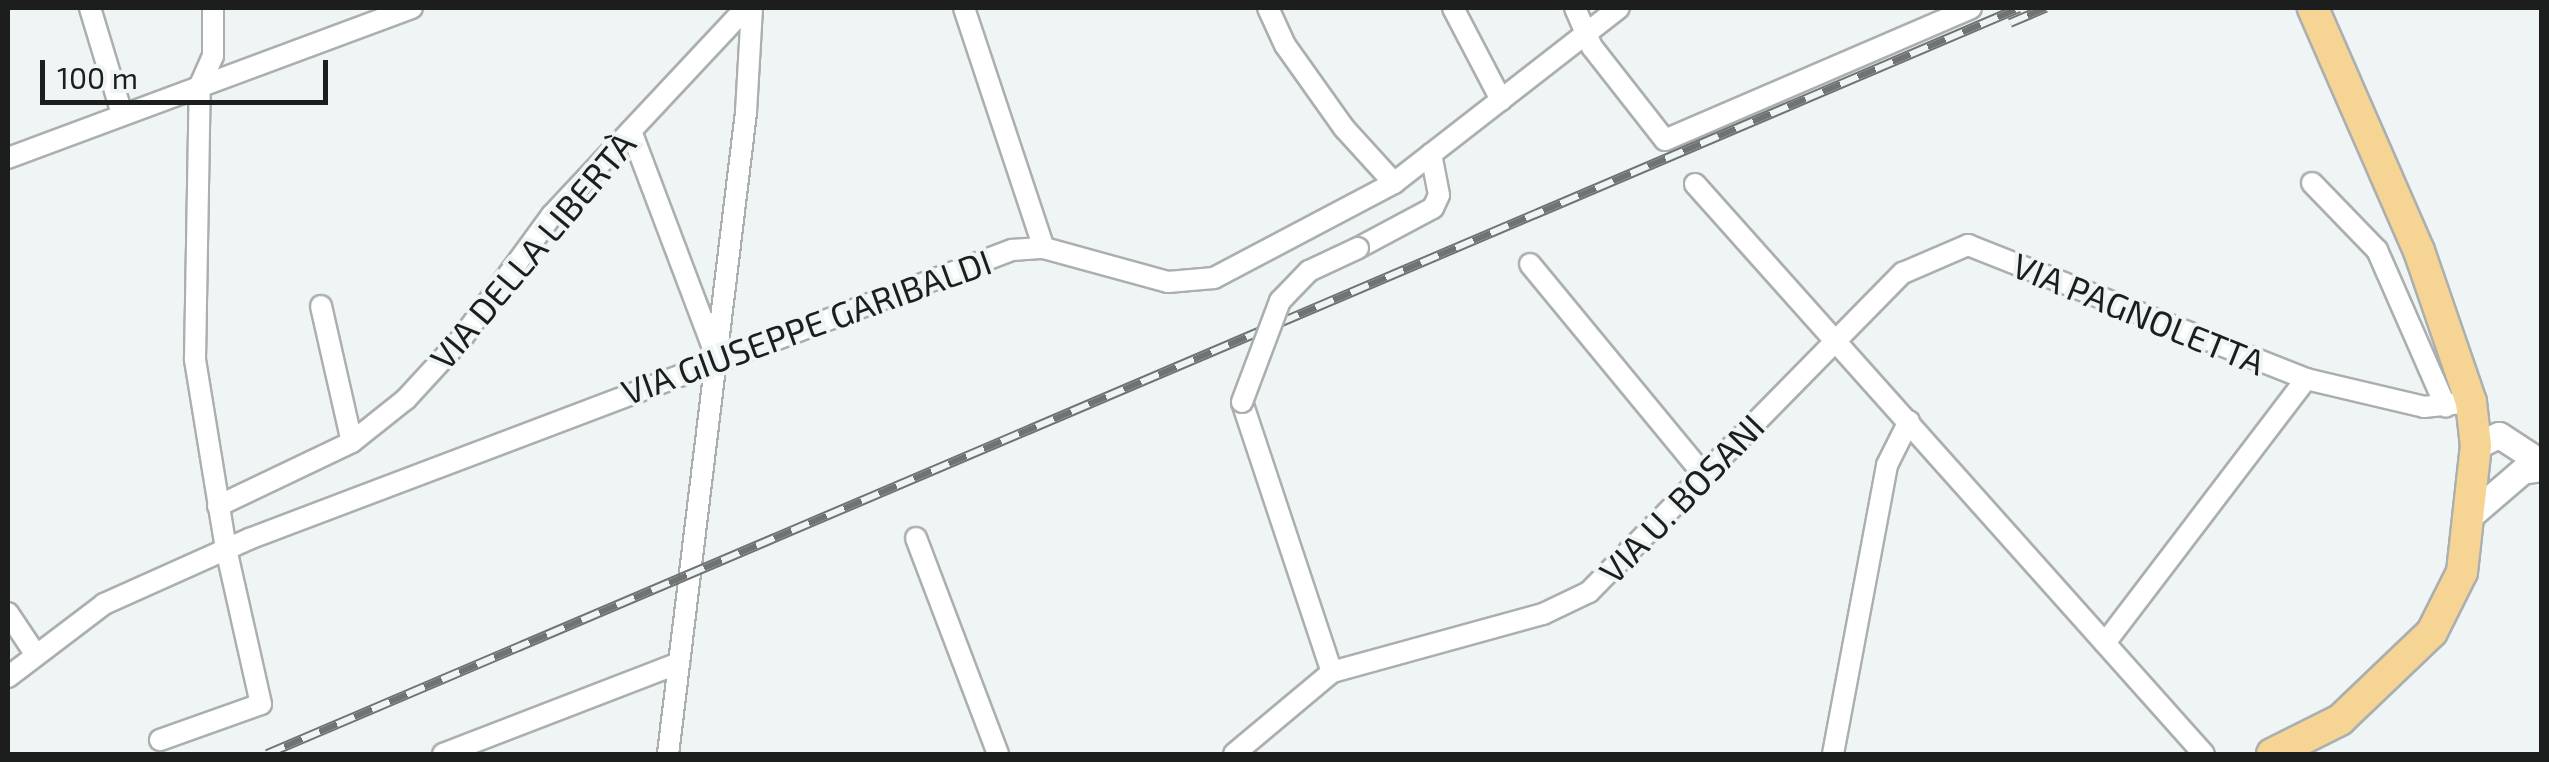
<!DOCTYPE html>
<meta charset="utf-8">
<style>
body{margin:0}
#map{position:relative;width:2549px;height:762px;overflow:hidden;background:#eff4f4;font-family:"Exo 2",sans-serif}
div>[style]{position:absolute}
.roads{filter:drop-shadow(2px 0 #abafb0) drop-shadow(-2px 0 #abafb0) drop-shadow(0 2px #abafb0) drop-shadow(0 -2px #abafb0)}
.minor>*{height:20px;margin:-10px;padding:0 10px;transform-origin:10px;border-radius:10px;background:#fff}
.tertiary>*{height:25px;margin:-12.5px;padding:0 12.5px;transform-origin:12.5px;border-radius:12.5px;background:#fff}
.primary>*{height:30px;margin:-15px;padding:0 15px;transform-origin:15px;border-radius:15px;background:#f6d594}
.rail>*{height:10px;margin-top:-5px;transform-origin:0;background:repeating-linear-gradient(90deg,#eff4f4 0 19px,#707373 0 38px);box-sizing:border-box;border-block:2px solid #707373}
.bridges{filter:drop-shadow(2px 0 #abafb0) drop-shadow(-2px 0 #abafb0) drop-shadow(0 2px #abafb0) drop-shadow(0 -2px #abafb0)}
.minor-bridge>*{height:20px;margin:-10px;padding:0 10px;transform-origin:10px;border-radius:10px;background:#fff}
span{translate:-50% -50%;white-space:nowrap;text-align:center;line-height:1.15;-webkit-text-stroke:8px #eff4f4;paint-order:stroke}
.street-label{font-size:35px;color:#1c1e1e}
.frame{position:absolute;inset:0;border:10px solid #1c1e1e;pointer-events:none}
.scale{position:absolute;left:40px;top:60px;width:288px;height:45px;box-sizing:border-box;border:5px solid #1c1e1e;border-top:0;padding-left:12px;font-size:30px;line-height:35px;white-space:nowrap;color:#1c1e1e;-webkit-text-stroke:8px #eff4f4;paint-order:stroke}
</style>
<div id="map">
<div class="roads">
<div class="minor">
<i style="left:90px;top:8px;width:111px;rotate:73.2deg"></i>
<i style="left:964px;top:8px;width:253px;rotate:71.6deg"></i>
<i style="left:1268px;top:8px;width:41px;rotate:65.3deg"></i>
<i style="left:1285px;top:45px;width:102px;rotate:54.6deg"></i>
<i style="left:1344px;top:128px;width:74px;rotate:47.7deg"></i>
<i style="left:1453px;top:8px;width:104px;rotate:62.4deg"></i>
<i style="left:1575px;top:8px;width:43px;rotate:66.4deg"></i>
<i style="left:1592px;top:47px;width:118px;rotate:51.9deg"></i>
<i style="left:1665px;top:140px;width:333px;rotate:-23.3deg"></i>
<i style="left:631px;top:131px;width:237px;rotate:69.3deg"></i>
<i style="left:8px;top:158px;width:431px;rotate:-20.4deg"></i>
<i style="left:2312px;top:183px;width:93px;rotate:45.9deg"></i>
<i style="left:2377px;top:250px;width:171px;rotate:66.3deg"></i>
<i style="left:1695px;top:184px;width:764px;rotate:48.24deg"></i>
<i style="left:1358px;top:248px;width:85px;rotate:-28.1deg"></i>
<i style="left:1433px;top:208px;width:14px;rotate:-65deg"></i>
<i style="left:1439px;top:195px;width:42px;rotate:-101deg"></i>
<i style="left:1530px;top:264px;width:272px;rotate:50.5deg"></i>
<i style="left:321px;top:306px;width:139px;rotate:77.2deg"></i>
<i style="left:1242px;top:402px;width:285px;rotate:71.6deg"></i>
<i style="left:218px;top:506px;width:148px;rotate:-25.5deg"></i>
<i style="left:352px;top:442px;width:69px;rotate:-38.5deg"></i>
<i style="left:406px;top:399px;width:83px;rotate:-47.4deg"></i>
<i style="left:462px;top:338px;width:152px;rotate:-53.8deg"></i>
<i style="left:552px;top:215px;width:284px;rotate:-46.9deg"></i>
<i style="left:916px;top:538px;width:231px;rotate:69.2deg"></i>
<i style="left:8px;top:613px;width:50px;rotate:56.3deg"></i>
<i style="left:2105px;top:643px;width:332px;rotate:-52.7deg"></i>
<i style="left:8px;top:677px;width:121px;rotate:-37.2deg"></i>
<i style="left:104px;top:604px;width:159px;rotate:-24.1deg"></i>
<i style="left:249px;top:539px;width:816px;rotate:-20.75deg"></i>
<i style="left:1012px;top:250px;width:32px;rotate:-4deg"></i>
<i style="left:1044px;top:248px;width:129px;rotate:15.3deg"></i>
<i style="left:1168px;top:282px;width:46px;rotate:-5deg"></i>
<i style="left:1214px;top:278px;width:204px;rotate:-27.8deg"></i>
<i style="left:1394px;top:183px;width:285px;rotate:-37.9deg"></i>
<i style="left:160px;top:740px;width:107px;rotate:-19.6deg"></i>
<i style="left:261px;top:704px;width:159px;rotate:-102.7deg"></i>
<i style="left:226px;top:549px;width:193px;rotate:-99.3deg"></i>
<i style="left:195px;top:359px;width:274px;rotate:-89deg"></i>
<i style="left:200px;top:85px;width:32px;rotate:-66deg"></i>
<i style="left:213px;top:56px;width:48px;rotate:-90deg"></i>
<i style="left:443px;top:754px;width:253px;rotate:-21.1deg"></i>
<i style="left:668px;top:754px;width:647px;rotate:-83.07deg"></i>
<i style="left:746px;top:112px;width:104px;rotate:-86.7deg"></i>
<i style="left:1234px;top:754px;width:128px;rotate:-39.9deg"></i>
<i style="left:1332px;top:672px;width:219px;rotate:-15.4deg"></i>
<i style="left:1543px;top:614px;width:51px;rotate:-25.6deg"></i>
<i style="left:1589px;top:592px;width:448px;rotate:-45.5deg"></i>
<i style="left:1903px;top:273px;width:71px;rotate:-23.3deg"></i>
<i style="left:1968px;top:245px;width:364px;rotate:21.6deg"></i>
<i style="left:2306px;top:379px;width:121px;rotate:13.3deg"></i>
<i style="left:2424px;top:407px;width:47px;rotate:-6.1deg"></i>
<i style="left:1833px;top:754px;width:294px;rotate:-79.4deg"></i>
<i style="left:1887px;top:465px;width:49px;rotate:-63.4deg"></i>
</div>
<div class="tertiary">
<i style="left:2476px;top:446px;width:25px;rotate:-26deg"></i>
<i style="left:2499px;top:435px;width:51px;rotate:33.1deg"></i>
<i style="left:2472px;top:514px;width:66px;rotate:-40.7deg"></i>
<i style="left:2522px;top:471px;width:20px;rotate:-9deg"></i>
</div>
<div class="primary">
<i style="left:2272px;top:754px;width:76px;rotate:-26.6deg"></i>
<i style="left:2340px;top:720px;width:127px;rotate:-43.7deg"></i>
<i style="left:2432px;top:632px;width:67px;rotate:-63.4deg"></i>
<i style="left:2462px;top:572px;width:127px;rotate:-83.7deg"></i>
<i style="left:2476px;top:446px;width:44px;rotate:-96.5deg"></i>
<i style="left:2471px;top:402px;width:160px;rotate:-109deg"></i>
<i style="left:2419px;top:251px;width:265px;rotate:-113.6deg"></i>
</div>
</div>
<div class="rail">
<i style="left:2010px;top:23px;width:39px;rotate:-23deg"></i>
<i style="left:267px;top:754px;width:1904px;rotate:-23.06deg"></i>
</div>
<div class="bridges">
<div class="minor-bridge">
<i style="left:1242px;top:402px;width:108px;rotate:-69.4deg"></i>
<i style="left:1280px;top:301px;width:42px;rotate:-46deg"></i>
<i style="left:1309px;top:271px;width:54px;rotate:-25.1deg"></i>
</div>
</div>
<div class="street-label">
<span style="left:532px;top:250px;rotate:-50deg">VIA DELLA LIBERTÀ</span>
<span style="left:2139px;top:313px;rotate:22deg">VIA PAGNOLETTA</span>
<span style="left:806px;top:326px;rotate:-20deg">VIA GIUSEPPE GARIBALDI</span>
<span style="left:1681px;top:498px;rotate:-46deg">VIA U. BOSANI</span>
</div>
<div class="frame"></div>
<div class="scale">100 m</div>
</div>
